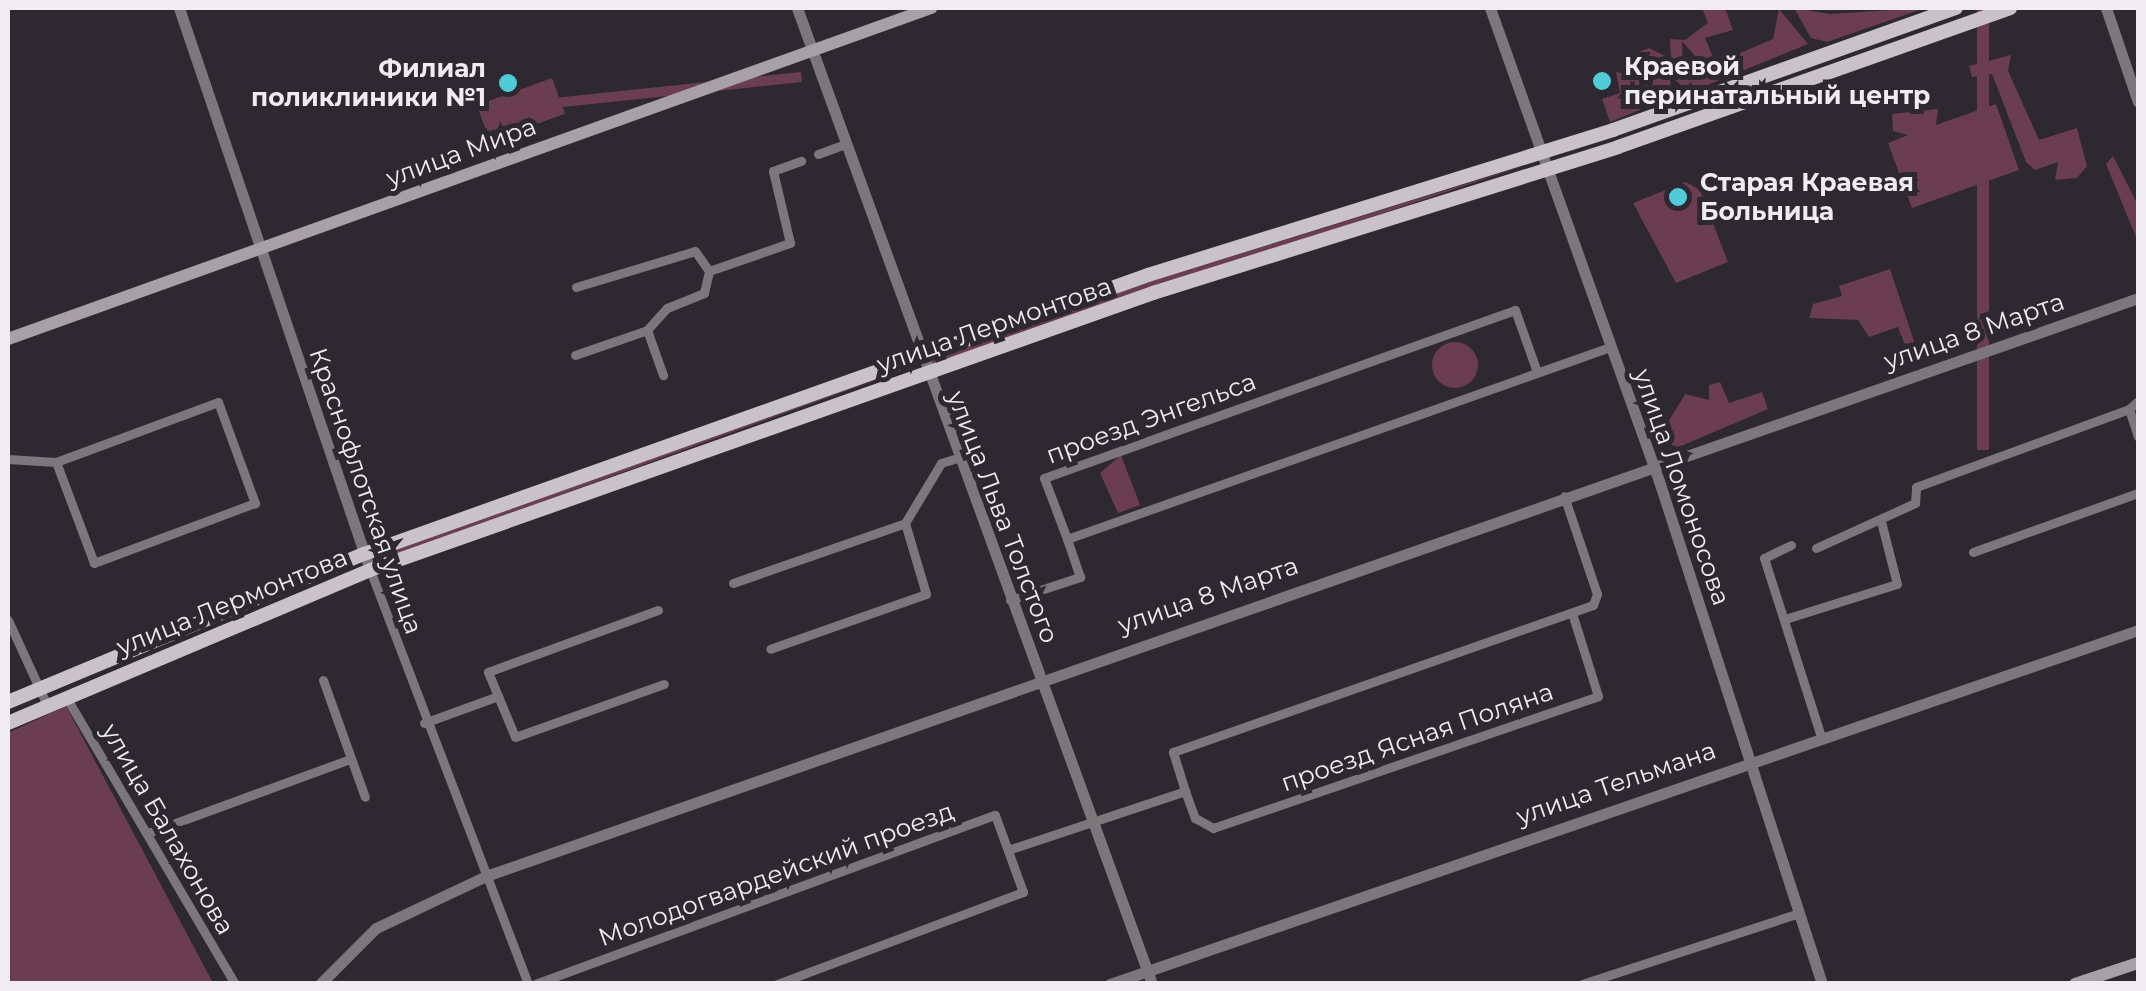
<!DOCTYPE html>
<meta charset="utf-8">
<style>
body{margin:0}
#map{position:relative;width:2146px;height:991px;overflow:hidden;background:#2e2931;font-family:Montserrat,sans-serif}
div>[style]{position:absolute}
.green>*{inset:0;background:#6a3d51;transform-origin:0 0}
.round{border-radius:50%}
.minor>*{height:9px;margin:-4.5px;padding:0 4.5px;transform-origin:4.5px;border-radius:4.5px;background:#7b777a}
.tertiary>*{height:11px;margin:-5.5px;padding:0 5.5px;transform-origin:5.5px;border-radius:5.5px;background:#7b777a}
.secondary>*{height:12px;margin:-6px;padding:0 6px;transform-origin:6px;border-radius:6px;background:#a7a1a6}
.primary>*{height:14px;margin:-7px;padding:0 7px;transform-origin:7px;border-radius:7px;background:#cac2c9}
.dots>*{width:28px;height:28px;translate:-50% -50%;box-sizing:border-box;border:5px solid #2e2931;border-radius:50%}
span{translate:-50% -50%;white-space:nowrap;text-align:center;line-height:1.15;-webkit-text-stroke:10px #2e2931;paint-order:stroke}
.poi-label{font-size:25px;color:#efecf2;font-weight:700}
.left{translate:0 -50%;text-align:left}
.right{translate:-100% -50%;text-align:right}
.street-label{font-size:25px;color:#efecf2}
.frame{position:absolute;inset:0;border:10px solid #efecf2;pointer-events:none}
</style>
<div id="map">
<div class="green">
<i style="clip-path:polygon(1702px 8px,1725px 8px,1733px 30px,1705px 38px,1713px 57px,1700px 62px,1682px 41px,1683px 77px,1773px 39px,1779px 9px,1808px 44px,1690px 92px,1670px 76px,1671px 97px,1610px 122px,1602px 99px,1620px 93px,1616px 72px,1636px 76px,1633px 54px,1649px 48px,1671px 59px,1670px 39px,1685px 40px,1708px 23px)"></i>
<i style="clip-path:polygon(1794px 8px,1830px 14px,1925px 8px,1827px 42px,1811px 38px)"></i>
<i style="left:1977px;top:8px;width:12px;height:442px"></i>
<i style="clip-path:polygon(2011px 55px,2008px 71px,2039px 140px,2077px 128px,2087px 166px,2077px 178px,2055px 180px,2058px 162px,2035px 170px,2026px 162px,1992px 74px,1972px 77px,1969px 66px)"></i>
<i style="left:801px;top:72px;width:10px;height:296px;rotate:84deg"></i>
<i style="left:552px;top:78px;width:38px;height:80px;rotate:70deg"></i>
<i style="clip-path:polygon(1996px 104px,2019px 170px,1912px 208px,1888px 143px,1908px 135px,1893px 131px,1892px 114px,1938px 109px,1936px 125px)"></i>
<i style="clip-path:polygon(2113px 156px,2138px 205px,2138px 242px,2106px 164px)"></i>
<i style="clip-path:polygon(1530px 164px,932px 364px,930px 360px,1149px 282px)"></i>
<i style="clip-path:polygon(1686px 182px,1700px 190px,1728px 262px,1676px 283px,1633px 203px)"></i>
<i style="clip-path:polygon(1890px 269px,1916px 347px,1906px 351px,1898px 327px,1869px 337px,1858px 320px,1809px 318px,1813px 304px,1842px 296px,1839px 286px)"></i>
<i class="round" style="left:1432px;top:342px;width:46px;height:46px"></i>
<i style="clip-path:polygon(912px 367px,379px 561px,377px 556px)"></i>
<i style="clip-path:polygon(1720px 382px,1729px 403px,1762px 392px,1768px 409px,1674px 449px,1664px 429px,1685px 394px,1709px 400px,1709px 385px)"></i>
<i style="clip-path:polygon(1121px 455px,1140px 505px,1118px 513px,1100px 473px)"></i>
<i style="clip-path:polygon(66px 706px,213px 983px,8px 983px,8px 733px)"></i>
</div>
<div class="minor">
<i style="left:818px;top:154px;width:29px;rotate:-20deg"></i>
<i style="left:576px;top:287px;width:124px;rotate:-16.8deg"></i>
<i style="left:695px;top:251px;width:24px;rotate:55deg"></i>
<i style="left:709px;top:271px;width:86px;rotate:-19.1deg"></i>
<i style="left:790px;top:243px;width:74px;rotate:-103.3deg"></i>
<i style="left:773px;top:171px;width:30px;rotate:-20deg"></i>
<i style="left:647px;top:330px;width:48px;rotate:70.4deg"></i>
<i style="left:575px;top:355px;width:76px;rotate:-19.1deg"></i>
<i style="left:647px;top:330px;width:30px;rotate:-48deg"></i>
<i style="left:667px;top:308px;width:40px;rotate:-22deg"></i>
<i style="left:704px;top:293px;width:23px;rotate:-77deg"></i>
<i style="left:1537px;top:372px;width:66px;rotate:-109.5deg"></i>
<i style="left:1515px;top:310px;width:500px;rotate:160.37deg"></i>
<i style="left:1044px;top:478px;width:65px;rotate:69.3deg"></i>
<i style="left:1067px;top:539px;width:576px;rotate:-19.47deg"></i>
<i style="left:2138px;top:401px;width:12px;rotate:138deg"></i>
<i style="left:2129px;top:409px;width:29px;rotate:72deg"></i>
<i style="left:218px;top:402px;width:108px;rotate:69.9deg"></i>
<i style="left:255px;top:503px;width:172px;rotate:159.6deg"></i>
<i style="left:94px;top:563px;width:108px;rotate:-110.6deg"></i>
<i style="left:56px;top:462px;width:173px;rotate:-20.3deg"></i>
<i style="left:8px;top:459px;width:48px;rotate:3.6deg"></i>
<i style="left:905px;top:523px;width:70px;rotate:-59deg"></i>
<i style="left:941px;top:463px;width:17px;rotate:-17deg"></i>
<i style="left:1791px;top:545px;width:30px;rotate:154deg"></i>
<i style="left:1764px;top:558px;width:188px;rotate:72.3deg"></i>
<i style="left:1816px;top:548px;width:109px;rotate:-24.4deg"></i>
<i style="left:1915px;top:503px;width:16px;rotate:-86deg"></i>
<i style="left:1916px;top:487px;width:227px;rotate:-20.1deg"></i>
<i style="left:1973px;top:552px;width:175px;rotate:-19.7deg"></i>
<i style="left:370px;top:570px;width:443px;rotate:69.1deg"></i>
<i style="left:733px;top:583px;width:182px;rotate:-19.2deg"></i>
<i style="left:905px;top:523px;width:74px;rotate:73.5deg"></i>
<i style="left:926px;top:594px;width:165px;rotate:160.6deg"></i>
<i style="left:1010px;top:600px;width:74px;rotate:-18.2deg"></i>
<i style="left:1080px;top:577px;width:40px;rotate:-108.9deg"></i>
<i style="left:658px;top:610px;width:181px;rotate:160deg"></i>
<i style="left:488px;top:672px;width:70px;rotate:67.4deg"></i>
<i style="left:515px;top:737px;width:158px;rotate:-19.6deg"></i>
<i style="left:1785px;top:619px;width:117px;rotate:-17.4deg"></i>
<i style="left:1897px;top:584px;width:65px;rotate:-104.3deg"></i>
<i style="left:8px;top:620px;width:94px;rotate:65.4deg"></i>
<i style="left:323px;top:680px;width:124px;rotate:70.3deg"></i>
<i style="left:66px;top:697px;width:333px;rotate:59.5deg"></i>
<i style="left:424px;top:723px;width:79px;rotate:-20deg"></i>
<i style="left:1185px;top:791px;width:29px;rotate:70deg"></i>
<i style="left:1195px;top:818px;width:21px;rotate:29deg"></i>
<i style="left:1213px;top:828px;width:407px;rotate:-18.9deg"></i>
<i style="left:1598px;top:696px;width:87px;rotate:-107.4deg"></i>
<i style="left:148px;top:833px;width:215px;rotate:-20.1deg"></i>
<i style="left:1008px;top:850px;width:187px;rotate:-18.4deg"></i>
<i style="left:1185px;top:791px;width:41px;rotate:-107.1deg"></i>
<i style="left:1173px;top:752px;width:445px;rotate:-19.3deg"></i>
<i style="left:1593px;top:605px;width:12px;rotate:-70deg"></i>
<i style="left:1597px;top:594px;width:103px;rotate:-108.6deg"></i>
<i style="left:535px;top:984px;width:490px;rotate:-20.2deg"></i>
<i style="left:995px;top:815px;width:82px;rotate:70deg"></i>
<i style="left:1023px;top:892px;width:263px;rotate:159.5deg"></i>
<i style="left:1582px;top:984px;width:228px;rotate:-18.1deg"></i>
</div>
<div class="tertiary">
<i style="left:179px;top:8px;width:594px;rotate:71.23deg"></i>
<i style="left:797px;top:8px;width:1039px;rotate:70.01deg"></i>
<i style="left:1490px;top:8px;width:502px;rotate:70.34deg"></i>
<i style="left:1659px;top:481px;width:529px;rotate:72.04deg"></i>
<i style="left:2106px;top:8px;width:99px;rotate:71.2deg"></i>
<i style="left:320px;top:984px;width:79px;rotate:-45deg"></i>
<i style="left:376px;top:928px;width:122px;rotate:-25.3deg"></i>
<i style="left:486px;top:876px;width:1750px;rotate:-19.28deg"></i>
<i style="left:1110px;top:984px;width:1087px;rotate:-19deg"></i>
</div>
<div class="secondary">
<i style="left:8px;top:339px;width:981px;rotate:-19.73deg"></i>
<i style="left:2075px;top:984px;width:66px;rotate:-18.4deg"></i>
</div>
<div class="primary">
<i style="left:8px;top:702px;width:386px;rotate:-22.6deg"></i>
<i style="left:364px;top:554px;width:832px;rotate:-19.59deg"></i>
<i style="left:1148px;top:275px;width:487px;rotate:-17.3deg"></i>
<i style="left:1613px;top:130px;width:364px;rotate:-19.6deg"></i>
<i style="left:8px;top:723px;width:393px;rotate:-22.9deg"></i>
<i style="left:370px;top:570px;width:831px;rotate:-19.48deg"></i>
<i style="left:1153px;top:293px;width:487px;rotate:-17.4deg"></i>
<i style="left:1618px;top:147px;width:416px;rotate:-19.5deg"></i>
</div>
<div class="dots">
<i style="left:1602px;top:81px;background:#52cbd9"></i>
<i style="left:508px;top:83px;background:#52cbd9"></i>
<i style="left:1678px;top:197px;background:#52cbd9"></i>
</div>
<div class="poi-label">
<span class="left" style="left:1624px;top:81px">Краевой<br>перинатальный центр</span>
<span class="right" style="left:486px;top:83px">Филиал<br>поликлиники №1</span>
<span class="left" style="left:1700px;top:197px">Старая Краевая<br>Больница</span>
</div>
<div class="street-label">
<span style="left:461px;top:152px;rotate:-20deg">улица Мира</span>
<span style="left:994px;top:325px;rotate:-19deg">улица Лермонтова</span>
<span style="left:1974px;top:331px;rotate:-19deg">улица 8 Марта</span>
<span style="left:1151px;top:418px;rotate:-20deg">проезд Энгельса</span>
<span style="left:1682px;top:487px;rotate:71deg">улица Ломоносова</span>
<span style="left:366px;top:491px;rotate:71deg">Краснофлотская улица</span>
<span style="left:1003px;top:517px;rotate:69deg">улица Льва Толстого</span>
<span style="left:1208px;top:595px;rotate:-19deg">улица 8 Марта</span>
<span style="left:232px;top:602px;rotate:-22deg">улица Лермонтова</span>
<span style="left:1417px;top:737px;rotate:-19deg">проезд Ясная Поляна</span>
<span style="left:1616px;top:783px;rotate:-19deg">улица Тельмана</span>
<span style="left:168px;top:829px;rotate:60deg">улица Балахонова</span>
<span style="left:776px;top:874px;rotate:-20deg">Молодогвардейский проезд</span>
</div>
<div class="frame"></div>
</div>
